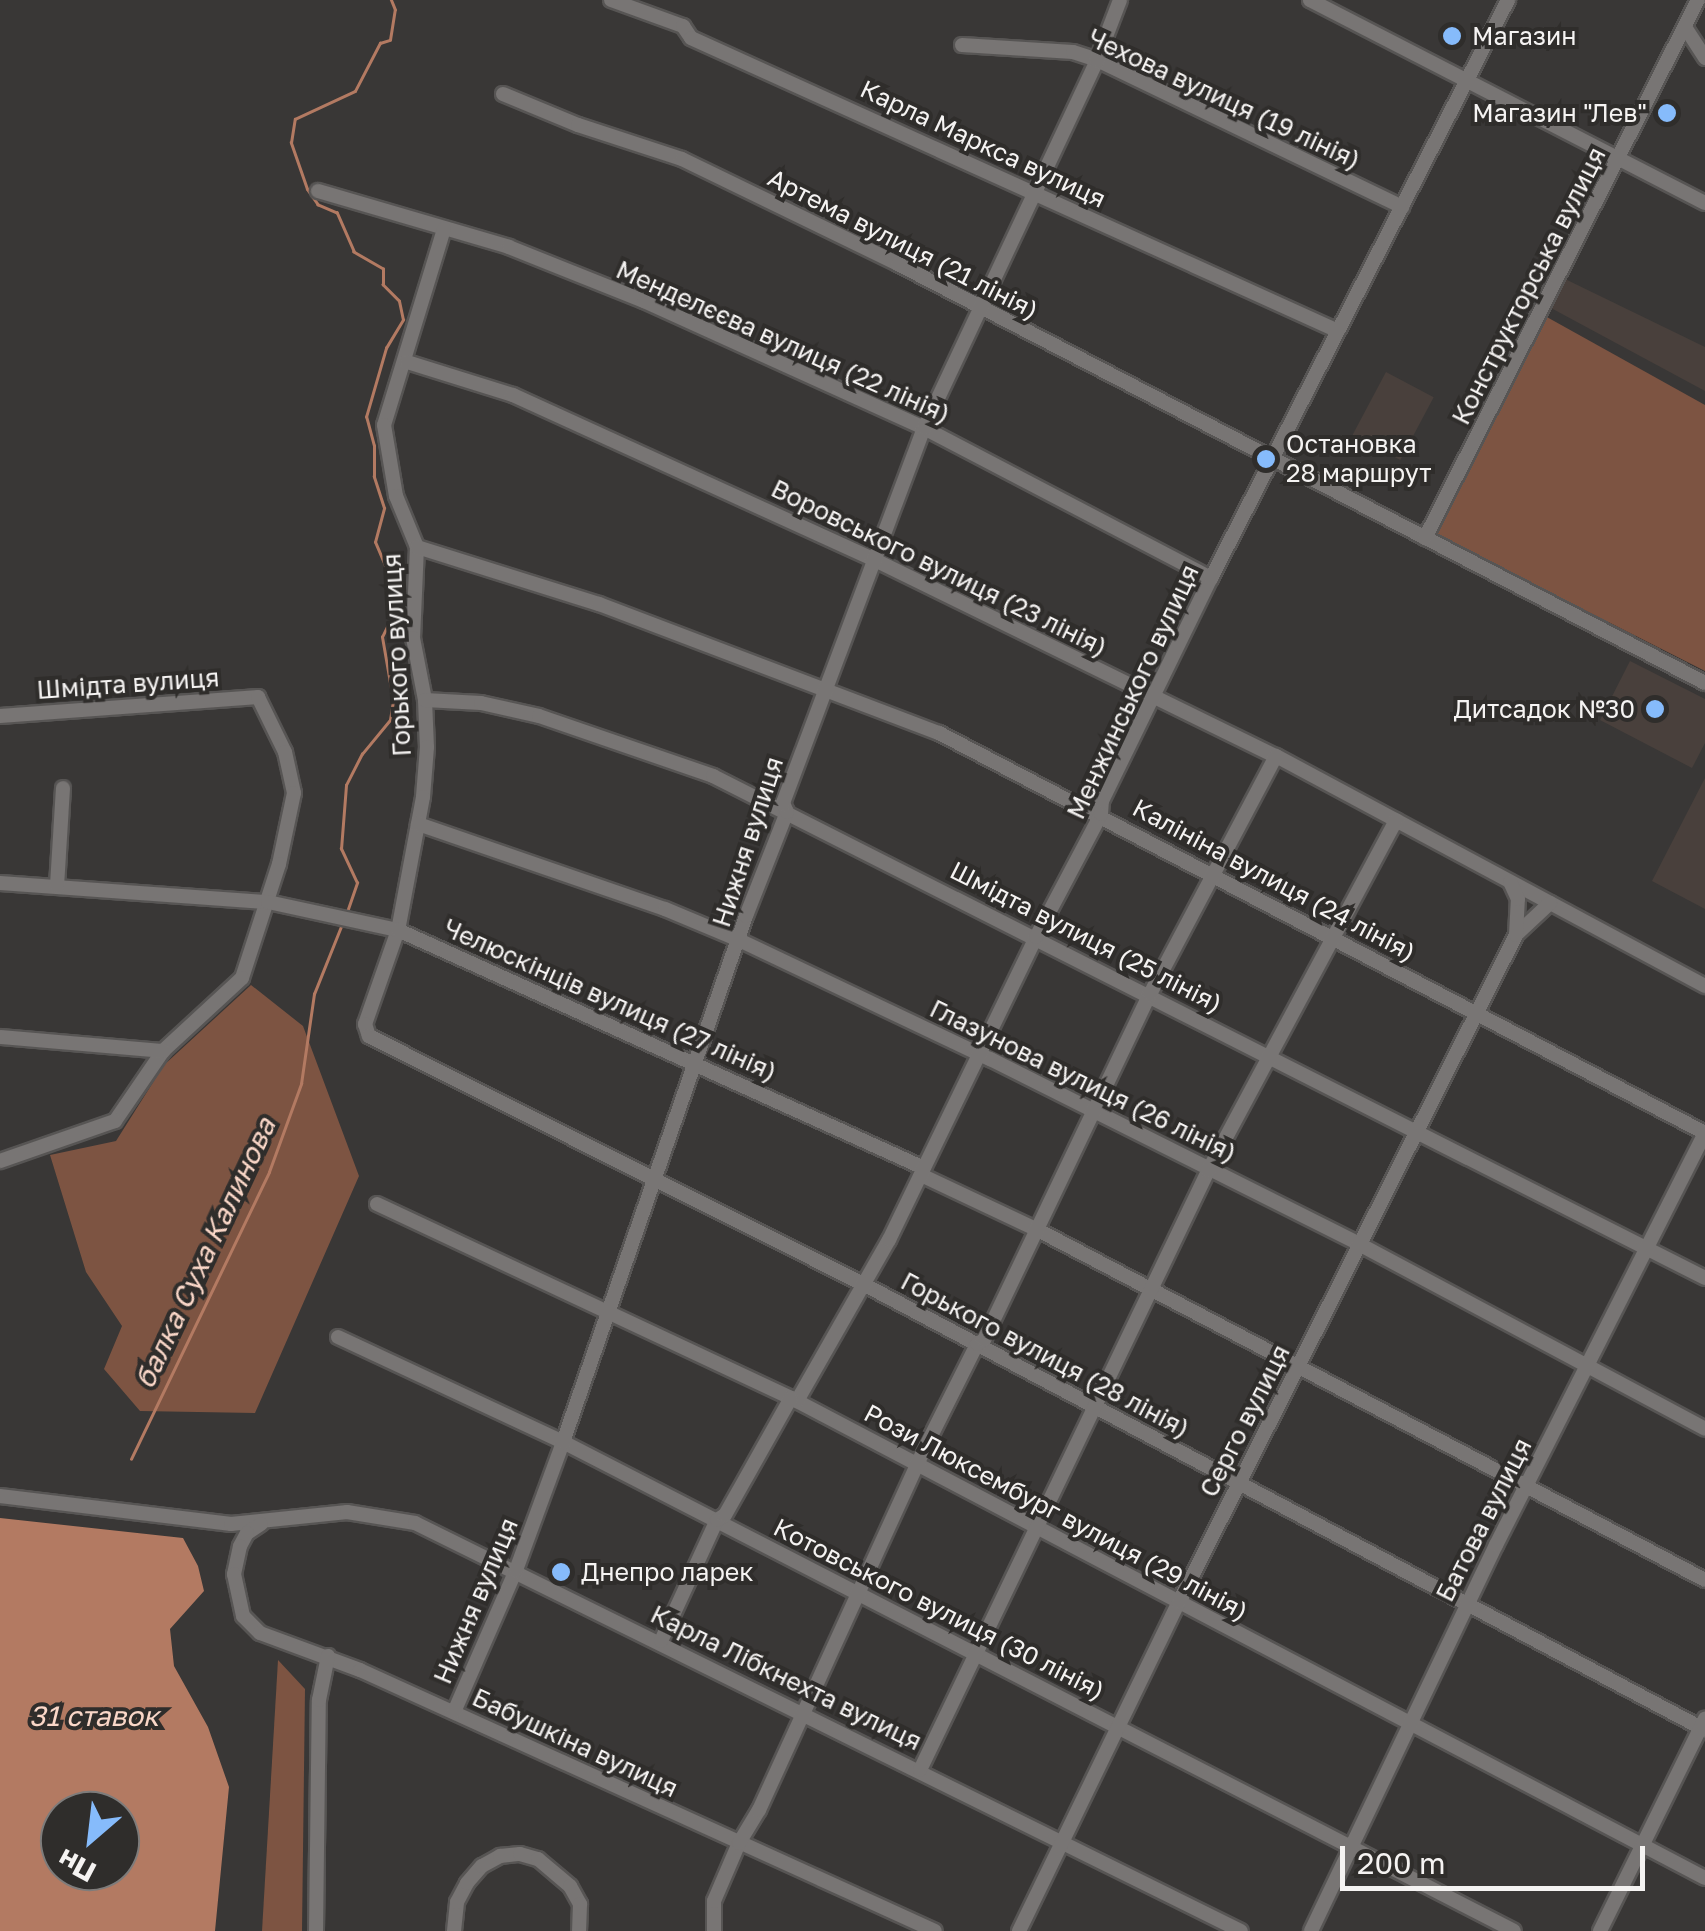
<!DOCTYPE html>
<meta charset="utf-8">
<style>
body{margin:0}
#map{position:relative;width:1705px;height:1931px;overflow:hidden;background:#393736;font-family:"Golos Text",sans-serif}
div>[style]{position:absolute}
.built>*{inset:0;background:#49403c;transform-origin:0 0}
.green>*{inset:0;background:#7d5442}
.water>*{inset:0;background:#b37a62}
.stream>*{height:2.5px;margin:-1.25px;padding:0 1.25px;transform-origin:1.25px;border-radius:1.25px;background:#b37a62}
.roads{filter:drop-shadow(2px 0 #575554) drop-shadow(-2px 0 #575554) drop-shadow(0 2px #575554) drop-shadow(0 -2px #575554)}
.minor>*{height:14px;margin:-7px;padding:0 7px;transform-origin:7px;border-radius:7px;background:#787574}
.dots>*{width:28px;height:28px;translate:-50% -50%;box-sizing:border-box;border:5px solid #2f2d2b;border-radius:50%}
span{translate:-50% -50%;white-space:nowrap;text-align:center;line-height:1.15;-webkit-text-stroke:8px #2f2d2b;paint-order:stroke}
.poi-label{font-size:25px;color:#f5f3f2}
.left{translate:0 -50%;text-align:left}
.right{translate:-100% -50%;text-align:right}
.street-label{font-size:25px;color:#f5f3f2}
.water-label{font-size:28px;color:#fad7c8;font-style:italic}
.north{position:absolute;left:40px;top:1791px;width:100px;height:100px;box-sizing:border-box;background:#2f2d2b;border:2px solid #7e7c7b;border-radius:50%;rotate:208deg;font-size:28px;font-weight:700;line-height:40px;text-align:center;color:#f5f3f2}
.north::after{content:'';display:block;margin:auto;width:35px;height:45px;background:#86bbfb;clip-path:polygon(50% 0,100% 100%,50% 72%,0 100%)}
.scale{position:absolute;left:1340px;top:1846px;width:305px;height:45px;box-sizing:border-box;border:5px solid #f5f3f2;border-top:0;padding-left:12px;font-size:30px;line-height:35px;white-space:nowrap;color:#f5f3f2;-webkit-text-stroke:8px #2f2d2b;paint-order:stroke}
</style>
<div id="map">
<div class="built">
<i style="clip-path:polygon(1565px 279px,1705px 347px,1705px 391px,1551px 308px)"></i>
<i style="left:1386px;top:372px;width:54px;height:71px;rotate:28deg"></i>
<i style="clip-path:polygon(1630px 661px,1705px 699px,1705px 743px,1692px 768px,1600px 720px)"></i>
<i style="clip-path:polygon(1705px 778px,1705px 909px,1652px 881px)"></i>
</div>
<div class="green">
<i style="clip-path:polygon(1545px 316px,1705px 405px,1705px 671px,1433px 533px)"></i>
<i style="clip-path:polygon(251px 985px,303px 1026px,359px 1176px,255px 1413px,140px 1411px,104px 1369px,122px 1326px,86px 1272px,50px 1155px,116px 1141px,164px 1065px)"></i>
<i style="clip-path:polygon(278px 1660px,305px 1689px,302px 1931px,262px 1931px)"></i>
</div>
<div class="water">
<i style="clip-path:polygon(evenodd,0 1518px,183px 1538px,198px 1566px,204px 1591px,170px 1629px,174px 1666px,208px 1727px,229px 1787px,215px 1931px,0 1931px,0 1518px,60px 1811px,120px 1811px,120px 1871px,60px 1871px,60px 1811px)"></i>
</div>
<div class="stream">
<i style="left:347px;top:912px;width:31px;rotate:-71deg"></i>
<i style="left:357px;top:883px;width:38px;rotate:-115deg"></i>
<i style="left:341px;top:849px;width:64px;rotate:-85.5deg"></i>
<i style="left:346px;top:785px;width:35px;rotate:-63deg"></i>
<i style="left:362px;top:754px;width:44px;rotate:-50.5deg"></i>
<i style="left:390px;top:720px;width:20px;rotate:-81deg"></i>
<i style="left:393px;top:700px;width:64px;rotate:-99.9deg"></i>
<i style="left:382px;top:637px;width:30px;rotate:-64deg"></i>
<i style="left:395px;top:610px;width:28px;rotate:-96deg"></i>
<i style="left:392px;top:582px;width:43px;rotate:-113deg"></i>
<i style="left:375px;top:542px;width:35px;rotate:-75deg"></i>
<i style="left:384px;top:508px;width:33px;rotate:-108deg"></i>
<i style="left:374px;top:477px;width:31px;rotate:-90deg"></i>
<i style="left:374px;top:446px;width:30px;rotate:-105deg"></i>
<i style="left:366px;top:417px;width:72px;rotate:-73.8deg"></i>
<i style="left:386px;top:348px;width:33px;rotate:-59deg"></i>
<i style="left:403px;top:320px;width:19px;rotate:-102deg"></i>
<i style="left:399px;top:301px;width:23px;rotate:-135deg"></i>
<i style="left:383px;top:285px;width:16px;rotate:-90deg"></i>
<i style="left:383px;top:269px;width:34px;rotate:-150deg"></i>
<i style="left:354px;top:252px;width:43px;rotate:-113.6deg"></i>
<i style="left:337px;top:213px;width:21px;rotate:-157deg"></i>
<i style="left:318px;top:205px;width:19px;rotate:-125deg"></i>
<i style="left:307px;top:189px;width:49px;rotate:-109.2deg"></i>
<i style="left:291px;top:143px;width:24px;rotate:-81deg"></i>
<i style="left:295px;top:119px;width:66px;rotate:-25deg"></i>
<i style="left:355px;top:91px;width:54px;rotate:-62.5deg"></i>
<i style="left:380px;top:43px;width:10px;rotate:-17deg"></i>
<i style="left:390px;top:40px;width:30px;rotate:-81deg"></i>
<i style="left:395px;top:10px;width:11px;rotate:-112deg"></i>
<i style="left:131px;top:1459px;width:318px;rotate:-64.3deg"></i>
<i style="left:269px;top:1172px;width:94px;rotate:-70deg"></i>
<i style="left:301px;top:1084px;width:91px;rotate:-81.8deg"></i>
<i style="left:314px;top:994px;width:75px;rotate:-68.2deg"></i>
</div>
<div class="roads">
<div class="minor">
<i style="left:611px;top:0;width:77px;rotate:19.9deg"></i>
<i style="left:683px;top:26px;width:14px;rotate:56deg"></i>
<i style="left:691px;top:38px;width:710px;rotate:24.36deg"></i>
<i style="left:1310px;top:0;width:444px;rotate:27.2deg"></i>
<i style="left:1685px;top:27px;width:37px;rotate:57deg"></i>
<i style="left:962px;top:45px;width:111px;rotate:3.6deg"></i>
<i style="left:1073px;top:52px;width:25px;rotate:18deg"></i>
<i style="left:1097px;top:60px;width:339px;rotate:25.7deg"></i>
<i style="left:503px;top:94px;width:81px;rotate:22.5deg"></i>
<i style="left:578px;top:125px;width:109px;rotate:18.1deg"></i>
<i style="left:682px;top:159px;width:240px;rotate:25.9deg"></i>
<i style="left:898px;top:264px;width:909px;rotate:27.44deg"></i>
<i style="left:318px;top:191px;width:199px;rotate:16.3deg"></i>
<i style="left:509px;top:247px;width:145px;rotate:21.8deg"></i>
<i style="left:644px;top:301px;width:307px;rotate:24.4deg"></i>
<i style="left:924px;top:428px;width:324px;rotate:27.6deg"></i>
<i style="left:444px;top:229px;width:205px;rotate:107deg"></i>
<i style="left:384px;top:425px;width:72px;rotate:80.4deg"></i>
<i style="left:396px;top:496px;width:55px;rotate:67.6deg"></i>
<i style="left:417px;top:547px;width:91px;rotate:92.5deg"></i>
<i style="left:413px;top:638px;width:63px;rotate:79deg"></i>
<i style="left:425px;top:700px;width:47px;rotate:87.6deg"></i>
<i style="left:427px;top:747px;width:50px;rotate:94.6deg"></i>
<i style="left:423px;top:797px;width:135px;rotate:100.6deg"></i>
<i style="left:398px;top:930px;width:100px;rotate:109.3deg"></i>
<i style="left:365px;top:1024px;width:13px;rotate:72deg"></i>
<i style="left:369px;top:1036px;width:555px;rotate:26.66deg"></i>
<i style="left:865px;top:1285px;width:951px;rotate:27.91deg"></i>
<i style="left:407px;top:362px;width:111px;rotate:17.3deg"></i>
<i style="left:513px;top:395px;width:396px;rotate:24.5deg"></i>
<i style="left:873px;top:559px;width:449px;rotate:26.1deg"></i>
<i style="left:1276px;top:756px;width:487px;rotate:28.2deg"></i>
<i style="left:1425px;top:538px;width:603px;rotate:-63.1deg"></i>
<i style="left:417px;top:547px;width:191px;rotate:17.4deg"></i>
<i style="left:599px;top:604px;width:364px;rotate:20.8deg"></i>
<i style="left:939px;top:733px;width:864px;rotate:27.57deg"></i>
<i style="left:425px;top:700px;width:56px;rotate:3.1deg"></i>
<i style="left:481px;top:703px;width:59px;rotate:12.6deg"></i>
<i style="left:539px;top:716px;width:184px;rotate:19deg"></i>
<i style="left:713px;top:776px;width:1112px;rotate:26.84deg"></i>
<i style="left:0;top:716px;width:259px;rotate:-4.2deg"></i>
<i style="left:258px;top:697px;width:61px;rotate:63.9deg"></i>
<i style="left:285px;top:752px;width:42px;rotate:77.6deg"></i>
<i style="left:294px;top:793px;width:73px;rotate:101.9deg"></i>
<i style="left:279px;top:864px;width:120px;rotate:108deg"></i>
<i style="left:242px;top:978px;width:108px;rotate:137.3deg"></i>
<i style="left:163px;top:1051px;width:85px;rotate:124.4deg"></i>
<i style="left:115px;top:1121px;width:122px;rotate:160.8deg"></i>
<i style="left:418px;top:824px;width:261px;rotate:19deg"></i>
<i style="left:665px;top:909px;width:80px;rotate:22.7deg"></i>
<i style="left:739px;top:940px;width:278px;rotate:25.4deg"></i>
<i style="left:990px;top:1059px;width:413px;rotate:26.6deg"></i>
<i style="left:1359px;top:1244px;width:392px;rotate:28.1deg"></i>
<i style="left:0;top:883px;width:269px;rotate:4.1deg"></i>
<i style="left:268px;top:902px;width:133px;rotate:12.2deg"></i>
<i style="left:398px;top:930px;width:577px;rotate:24.35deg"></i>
<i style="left:57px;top:886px;width:98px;rotate:-86.5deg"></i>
<i style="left:1518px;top:933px;width:44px;rotate:-43.2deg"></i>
<i style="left:0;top:1037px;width:164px;rotate:4.9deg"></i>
<i style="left:921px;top:1175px;width:127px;rotate:25.2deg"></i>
<i style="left:1036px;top:1229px;width:755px;rotate:27.68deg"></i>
<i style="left:377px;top:1204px;width:457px;rotate:25.1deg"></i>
<i style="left:791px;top:1398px;width:1032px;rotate:27.71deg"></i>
<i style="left:338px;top:1337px;width:248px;rotate:25deg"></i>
<i style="left:563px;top:1442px;width:1069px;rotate:27.21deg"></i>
<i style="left:797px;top:1401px;width:185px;rotate:-60.3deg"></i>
<i style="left:889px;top:1240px;width:337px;rotate:-64.1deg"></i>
<i style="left:1036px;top:937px;width:139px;rotate:-62.1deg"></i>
<i style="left:1101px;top:814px;width:13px;rotate:-86deg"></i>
<i style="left:1102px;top:801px;width:248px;rotate:-64deg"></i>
<i style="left:1211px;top:578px;width:650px;rotate:-62.8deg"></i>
<i style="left:0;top:1496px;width:233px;rotate:6.9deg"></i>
<i style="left:231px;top:1524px;width:117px;rotate:-5.9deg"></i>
<i style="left:347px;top:1512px;width:69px;rotate:9.2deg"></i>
<i style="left:415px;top:1523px;width:921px;rotate:26.29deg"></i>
<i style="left:261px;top:1524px;width:17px;rotate:147deg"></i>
<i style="left:247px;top:1533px;width:15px;rotate:118deg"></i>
<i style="left:240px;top:1546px;width:29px;rotate:102deg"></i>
<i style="left:234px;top:1574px;width:43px;rotate:77.9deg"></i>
<i style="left:243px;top:1616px;width:24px;rotate:45deg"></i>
<i style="left:260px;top:1633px;width:107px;rotate:20.3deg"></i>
<i style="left:360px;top:1670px;width:631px;rotate:24.41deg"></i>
<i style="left:661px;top:1641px;width:133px;rotate:-65.2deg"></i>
<i style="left:717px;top:1520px;width:9px;rotate:-32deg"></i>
<i style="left:725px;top:1515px;width:134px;rotate:-60.6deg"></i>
<i style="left:454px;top:1712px;width:155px;rotate:-66.4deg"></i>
<i style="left:516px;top:1570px;width:136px;rotate:-69.8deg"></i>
<i style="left:563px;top:1442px;width:557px;rotate:-70.82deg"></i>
<i style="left:746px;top:916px;width:112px;rotate:-68.5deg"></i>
<i style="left:787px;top:812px;width:10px;rotate:-114deg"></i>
<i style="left:783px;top:803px;width:401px;rotate:-69.4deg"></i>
<i style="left:924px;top:428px;width:407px;rotate:-64.8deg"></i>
<i style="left:1097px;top:60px;width:64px;rotate:-69deg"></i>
<i style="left:920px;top:1770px;width:665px;rotate:-64.32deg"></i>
<i style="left:1208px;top:1171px;width:398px;rotate:-61.8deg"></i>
<i style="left:316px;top:1931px;width:231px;rotate:-89.3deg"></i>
<i style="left:319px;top:1700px;width:45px;rotate:-78.4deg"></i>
<i style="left:454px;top:1931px;width:29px;rotate:-84deg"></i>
<i style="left:457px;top:1902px;width:21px;rotate:-62deg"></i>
<i style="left:467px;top:1883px;width:23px;rotate:-49deg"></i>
<i style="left:482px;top:1866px;width:21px;rotate:-29deg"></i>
<i style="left:500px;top:1856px;width:20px;rotate:-6deg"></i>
<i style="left:520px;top:1854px;width:19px;rotate:16deg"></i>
<i style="left:538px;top:1859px;width:42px;rotate:40.2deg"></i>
<i style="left:570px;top:1886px;width:21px;rotate:61deg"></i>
<i style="left:580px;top:1904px;width:27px;rotate:92deg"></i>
<i style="left:714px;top:1931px;width:30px;rotate:-90deg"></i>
<i style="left:714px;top:1901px;width:63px;rotate:-66.7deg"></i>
<i style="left:739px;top:1843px;width:39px;rotate:-59deg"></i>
<i style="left:759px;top:1810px;width:400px;rotate:-65.4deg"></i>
<i style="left:926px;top:1446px;width:114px;rotate:-63.4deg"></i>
<i style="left:977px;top:1344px;width:8px;rotate:-30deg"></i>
<i style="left:984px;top:1340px;width:384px;rotate:-64.4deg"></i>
<i style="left:1150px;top:994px;width:269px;rotate:-62.1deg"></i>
<i style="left:1019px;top:1931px;width:366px;rotate:-64.1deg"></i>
<i style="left:1179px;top:1602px;width:747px;rotate:-63.19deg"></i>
<i style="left:1516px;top:935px;width:36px;rotate:-87deg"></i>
<i style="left:1518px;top:899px;width:19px;rotate:-115deg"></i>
<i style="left:1311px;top:1931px;width:428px;rotate:-64.4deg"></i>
<i style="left:1496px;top:1545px;width:462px;rotate:-63.1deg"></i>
<i style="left:1600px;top:1931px;width:237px;rotate:-63.7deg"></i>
</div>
</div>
<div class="dots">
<i style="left:1452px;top:36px;background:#86bbfb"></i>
<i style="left:1667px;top:113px;background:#86bbfb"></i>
<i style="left:1266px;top:459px;background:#86bbfb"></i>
<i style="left:1655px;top:709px;background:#86bbfb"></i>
<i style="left:561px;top:1572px;background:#86bbfb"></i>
</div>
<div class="poi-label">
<span class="left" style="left:1472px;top:36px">Магазин</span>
<span class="right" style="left:1647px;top:113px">Магазин "Лев"</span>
<span class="left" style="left:1286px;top:459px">Остановка<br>28 маршрут</span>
<span class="right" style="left:1635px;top:709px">Дитсадок №30</span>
<span class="left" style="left:581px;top:1572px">Днепро ларек</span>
</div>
<div class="street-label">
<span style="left:1224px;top:99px;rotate:25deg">Чехова вулиця (19 лiнiя)</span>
<span style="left:983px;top:144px;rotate:25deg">Карла Маркса вулиця</span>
<span style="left:903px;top:244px;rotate:27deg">Артема вулиця (21 лiнiя)</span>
<span style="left:1529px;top:286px;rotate:-63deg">Конструкторська вулиця</span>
<span style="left:783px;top:342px;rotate:24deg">Менделєєва вулиця (22 лiнiя)</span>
<span style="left:939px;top:568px;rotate:26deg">Воровського вулиця (23 лiнiя)</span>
<span style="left:397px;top:655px;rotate:-93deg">Горького вулиця</span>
<span style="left:128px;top:684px;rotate:-4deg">Шмідта вулиця</span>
<span style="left:1133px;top:692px;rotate:-65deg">Менжинського вулиця</span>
<span style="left:748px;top:842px;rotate:-72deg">Нижня вулиця</span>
<span style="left:1274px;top:880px;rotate:28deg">Калініна вулиця (24 лiнiя)</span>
<span style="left:1086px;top:937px;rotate:27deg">Шмідта вулиця (25 лiнiя)</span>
<span style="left:610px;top:1000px;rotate:24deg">Челюскінців вулиця (27 лiнiя)</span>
<span style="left:1083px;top:1081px;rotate:26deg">Глазунова вулиця (26 лiнiя)</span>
<span style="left:1045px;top:1355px;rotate:28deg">Горького вулиця (28 лiнiя)</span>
<span style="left:1245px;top:1421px;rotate:-63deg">Серго вулиця</span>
<span style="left:1056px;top:1512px;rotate:28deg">Рози Люксембург вулиця (29 лiнiя)</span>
<span style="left:1484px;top:1520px;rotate:-63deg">Батова вулиця</span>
<span style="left:476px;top:1601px;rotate:-67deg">Нижня вулиця</span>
<span style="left:939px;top:1609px;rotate:27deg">Котовського вулиця (30 лiнiя)</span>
<span style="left:786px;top:1678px;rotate:26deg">Карла Лібкнехта вулиця</span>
<span style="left:575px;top:1743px;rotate:25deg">Бабушкіна вулиця</span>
</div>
<div class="water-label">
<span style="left:205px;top:1253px;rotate:-65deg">балка Суха Калинова</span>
<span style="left:94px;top:1716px">31 ставок</span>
</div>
<div class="north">Пн</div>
<div class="scale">200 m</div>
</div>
